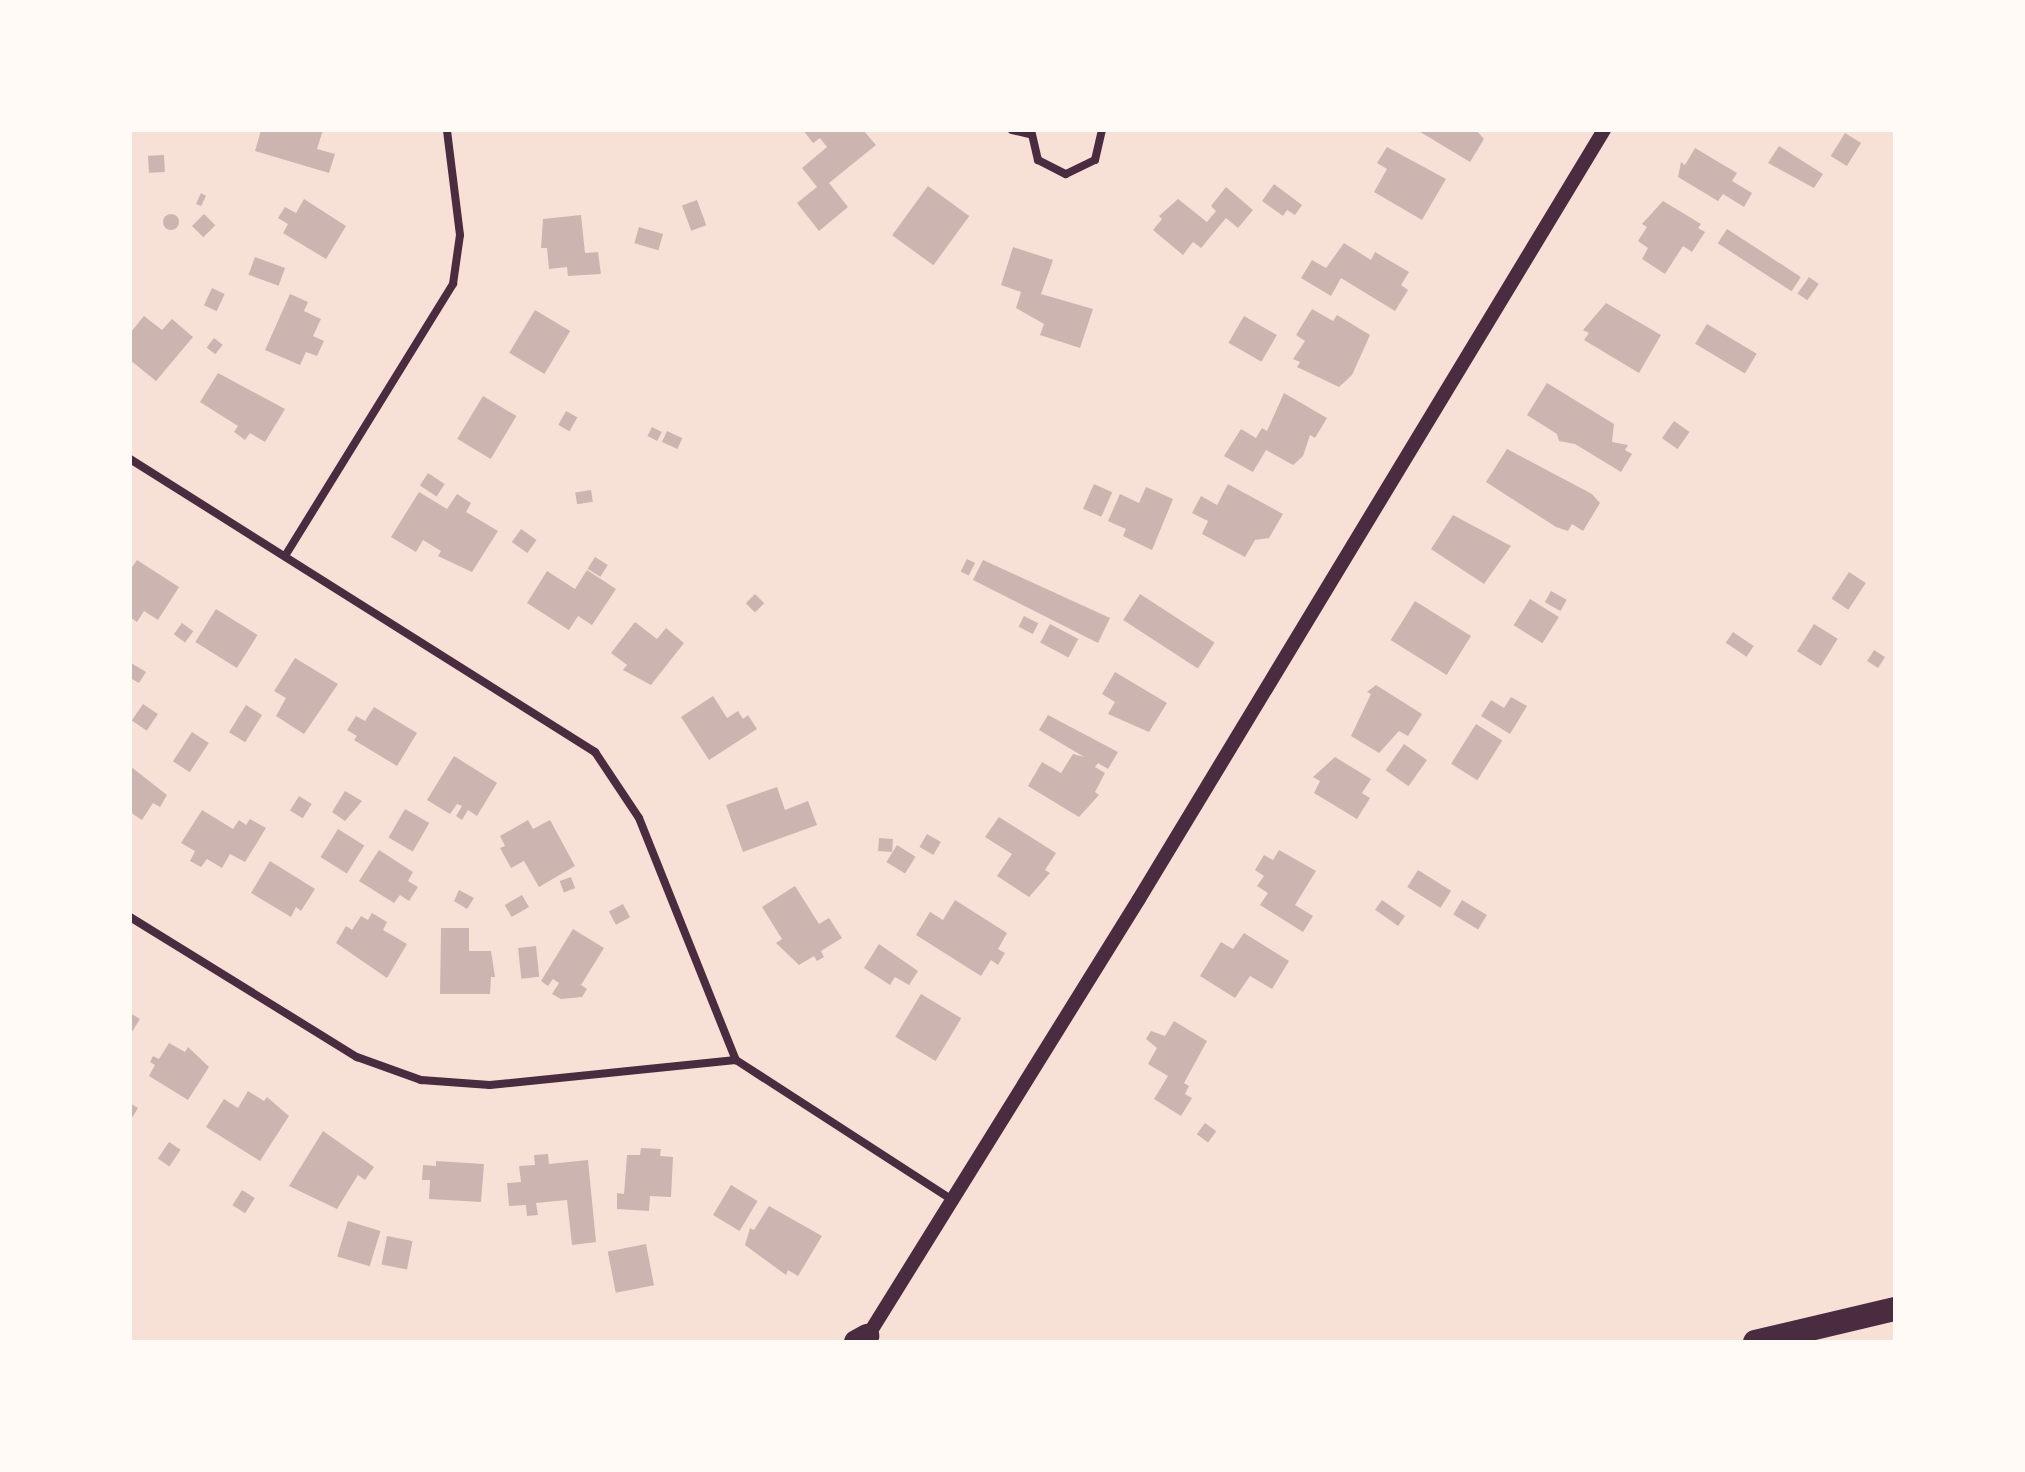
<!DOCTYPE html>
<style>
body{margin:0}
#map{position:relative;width:2025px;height:1472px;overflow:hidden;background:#f7e1d7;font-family:"Fira Sans Condensed",sans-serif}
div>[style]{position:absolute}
.building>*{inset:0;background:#ccb4b1;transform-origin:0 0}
.round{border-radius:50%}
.minor>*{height:8px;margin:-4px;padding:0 4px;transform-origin:4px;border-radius:4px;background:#4a2c40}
.tertiary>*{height:14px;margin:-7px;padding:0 7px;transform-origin:7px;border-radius:7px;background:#4a2c40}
.motorway>*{height:24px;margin:-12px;padding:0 12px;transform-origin:12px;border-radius:12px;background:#4a2c40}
span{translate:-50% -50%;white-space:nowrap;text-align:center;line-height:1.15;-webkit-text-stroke:8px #fffaf5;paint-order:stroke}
.frame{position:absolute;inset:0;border:132px solid #fffaf5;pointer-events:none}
</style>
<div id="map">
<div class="building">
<i style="clip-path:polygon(261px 130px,323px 130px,317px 149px,335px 154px,329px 173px,255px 151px)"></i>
<i style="clip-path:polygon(803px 130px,863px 130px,876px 145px,829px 183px,848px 207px,819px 231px,797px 203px,817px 187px,802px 168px,827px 147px,820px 138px,813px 143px)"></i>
<i style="clip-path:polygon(1417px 130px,1476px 130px,1484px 139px,1470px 162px)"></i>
<i style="left:1845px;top:133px;width:19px;height:27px;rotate:32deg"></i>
<i style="clip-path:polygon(1779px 146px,1823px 174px,1814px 188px,1768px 163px)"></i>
<i style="clip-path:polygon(1387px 147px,1446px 179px,1422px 220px,1374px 192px,1387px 169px,1377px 163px)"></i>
<i style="clip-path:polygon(1695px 148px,1737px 173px,1732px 181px,1752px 193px,1744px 207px,1723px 194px,1718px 201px,1678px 177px,1681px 162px,1685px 165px)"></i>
<i style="left:164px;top:155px;width:17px;height:16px;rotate:87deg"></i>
<i style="clip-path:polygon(1274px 184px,1302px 205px,1295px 215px,1287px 210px,1283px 216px,1262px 201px)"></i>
<i style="left:928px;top:186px;width:51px;height:61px;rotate:36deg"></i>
<i style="clip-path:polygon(1226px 187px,1253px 210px,1238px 228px,1226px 218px,1201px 248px,1193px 242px,1183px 255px,1153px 230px,1162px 219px,1159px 216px,1178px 199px,1207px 222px,1216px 211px,1211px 206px)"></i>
<i style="clip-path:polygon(201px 193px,206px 196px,201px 206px,196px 204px)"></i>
<i style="clip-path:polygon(304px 199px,346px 226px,326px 259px,283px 233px,288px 224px,278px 218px,285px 207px,296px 213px)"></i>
<i style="left:697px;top:200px;width:27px;height:16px;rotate:70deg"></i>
<i style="clip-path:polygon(1663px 201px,1701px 224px,1698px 228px,1705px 232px,1692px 252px,1683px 246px,1665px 274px,1642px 259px,1648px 248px,1638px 241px,1647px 227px,1642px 224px)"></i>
<i class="round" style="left:163px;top:214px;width:16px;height:16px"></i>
<i style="left:204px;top:214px;width:16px;height:17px;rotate:45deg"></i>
<i style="clip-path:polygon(581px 215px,585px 253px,598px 252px,601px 274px,568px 276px,567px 267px,549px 269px,547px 248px,541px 248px,543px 219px)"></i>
<i style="left:639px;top:227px;width:25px;height:17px;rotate:16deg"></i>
<i style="left:1727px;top:229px;width:88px;height:17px;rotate:33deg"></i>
<i style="clip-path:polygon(1344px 243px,1371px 260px,1375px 252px,1409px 272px,1401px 285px,1408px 290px,1395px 311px,1341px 278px,1331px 296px,1301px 278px,1312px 260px,1326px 268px)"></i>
<i style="clip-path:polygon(1013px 247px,1053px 260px,1041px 294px,1093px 309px,1080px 348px,1040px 335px,1044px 324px,1016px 308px,1021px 292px,1001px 285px)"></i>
<i style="left:255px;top:257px;width:32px;height:19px;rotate:20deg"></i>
<i style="left:1809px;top:277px;width:12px;height:20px;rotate:35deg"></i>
<i style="left:212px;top:288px;width:14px;height:19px;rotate:25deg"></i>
<i style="clip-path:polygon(290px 294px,308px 302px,304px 311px,321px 319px,313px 336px,324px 341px,317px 356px,306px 352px,300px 365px,265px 350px)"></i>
<i style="clip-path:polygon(1606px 303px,1661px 335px,1639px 373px,1584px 340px,1589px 333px,1583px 330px)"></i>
<i style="clip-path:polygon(1312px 309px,1333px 321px,1337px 315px,1370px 335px,1352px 375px,1339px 387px,1297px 367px,1300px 362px,1293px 359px,1305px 341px,1296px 335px)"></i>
<i style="left:535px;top:310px;width:41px;height:50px;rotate:31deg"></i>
<i style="clip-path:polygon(144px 316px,162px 330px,172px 319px,193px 337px,156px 381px,130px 360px,130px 333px)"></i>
<i style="left:1244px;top:316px;width:38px;height:31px;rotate:30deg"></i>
<i style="left:1707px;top:324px;width:58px;height:23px;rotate:31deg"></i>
<i style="left:214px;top:338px;width:11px;height:12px;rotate:38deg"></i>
<i style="clip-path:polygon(218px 373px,285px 409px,265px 442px,250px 433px,245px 440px,234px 432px,238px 426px,200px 402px)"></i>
<i style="clip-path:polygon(1547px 383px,1614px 424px,1612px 442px,1628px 445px,1625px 450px,1632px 454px,1621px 472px,1575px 444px,1559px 441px,1557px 434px,1527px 415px)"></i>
<i style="clip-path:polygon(1284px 393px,1327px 418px,1315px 438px,1310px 435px,1303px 456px,1293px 465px,1266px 450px,1253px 472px,1224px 456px,1241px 429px,1256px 438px,1262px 428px,1267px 431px)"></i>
<i style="left:483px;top:396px;width:39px;height:50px;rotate:31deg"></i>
<i style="left:566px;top:411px;width:13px;height:16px;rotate:29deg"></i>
<i style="left:1674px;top:421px;width:19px;height:21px;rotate:35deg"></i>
<i style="left:652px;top:427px;width:11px;height:10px;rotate:27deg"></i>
<i style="left:667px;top:431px;width:17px;height:12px;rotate:25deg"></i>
<i style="clip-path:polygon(1507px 449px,1592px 494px,1600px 503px,1583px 531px,1572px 524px,1568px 531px,1556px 527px,1486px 482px)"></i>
<i style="left:428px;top:473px;width:20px;height:15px;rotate:33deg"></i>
<i style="left:1094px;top:484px;width:20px;height:27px;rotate:24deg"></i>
<i style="clip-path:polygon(1228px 484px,1283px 514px,1269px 538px,1255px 540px,1245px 557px,1202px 534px,1208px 521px,1192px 513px,1201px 496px,1217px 505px)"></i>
<i style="clip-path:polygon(1146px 487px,1173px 499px,1152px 550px,1123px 536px,1126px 529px,1108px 521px,1120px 494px,1139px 503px)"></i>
<i style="left:591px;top:490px;width:12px;height:16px;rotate:81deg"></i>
<i style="clip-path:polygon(419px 492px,447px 509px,457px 494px,471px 503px,466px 512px,498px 531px,472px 572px,438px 556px,441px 551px,423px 540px,416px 552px,391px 537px)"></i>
<i style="clip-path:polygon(1453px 515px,1511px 546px,1484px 584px,1431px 549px)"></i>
<i style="left:521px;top:529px;width:19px;height:16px;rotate:35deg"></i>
<i style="left:595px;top:557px;width:15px;height:14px;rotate:32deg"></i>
<i style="left:967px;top:559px;width:9px;height:14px;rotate:27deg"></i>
<i style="clip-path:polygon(137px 560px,179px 587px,158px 620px,144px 611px,137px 622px,130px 617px,130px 570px)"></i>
<i style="clip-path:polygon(983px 560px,1110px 618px,1098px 643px,973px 580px)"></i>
<i style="clip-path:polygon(587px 570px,616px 589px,592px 625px,578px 616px,569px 630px,527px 603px,547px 571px,575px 589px)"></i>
<i style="left:1849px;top:572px;width:20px;height:32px;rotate:33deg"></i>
<i style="left:1551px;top:591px;width:18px;height:13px;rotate:29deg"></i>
<i style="left:755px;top:594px;width:13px;height:13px;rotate:45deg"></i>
<i style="left:1140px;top:594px;width:89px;height:31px;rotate:33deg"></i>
<i style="left:1530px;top:599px;width:34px;height:31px;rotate:32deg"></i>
<i style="left:1415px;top:601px;width:66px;height:46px;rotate:32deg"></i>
<i style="left:216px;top:609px;width:49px;height:39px;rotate:32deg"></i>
<i style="left:1024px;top:616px;width:16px;height:12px;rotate:27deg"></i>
<i style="clip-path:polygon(635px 622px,657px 639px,666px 628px,684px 643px,651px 685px,623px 670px,627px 665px,611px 653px)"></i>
<i style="left:182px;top:623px;width:14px;height:14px;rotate:36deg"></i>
<i style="left:1050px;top:624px;width:32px;height:21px;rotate:28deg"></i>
<i style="left:1814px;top:624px;width:28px;height:32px;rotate:32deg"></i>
<i style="left:1733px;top:632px;width:25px;height:13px;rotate:34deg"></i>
<i style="left:1874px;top:650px;width:13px;height:13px;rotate:32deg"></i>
<i style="clip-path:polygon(295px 658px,338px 684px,304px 734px,276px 716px,286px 698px,274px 691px)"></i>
<i style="clip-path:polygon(131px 663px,146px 672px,139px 683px,130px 678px)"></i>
<i style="clip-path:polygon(1115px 672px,1167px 703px,1149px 732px,1108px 714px,1115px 702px,1102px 694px)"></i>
<i style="clip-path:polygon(1376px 685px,1422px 714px,1408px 736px,1399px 731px,1379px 753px,1351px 736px,1371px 694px,1367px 692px)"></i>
<i style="clip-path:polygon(713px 696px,727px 718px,738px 711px,743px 719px,748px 715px,757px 729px,709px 760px,681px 717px)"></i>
<i style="clip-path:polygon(1511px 697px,1527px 706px,1510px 734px,1481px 716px,1491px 700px,1504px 708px)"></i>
<i style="left:143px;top:704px;width:18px;height:20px;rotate:34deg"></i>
<i style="left:246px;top:705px;width:19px;height:32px;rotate:32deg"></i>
<i style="clip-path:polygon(374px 707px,417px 733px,397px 766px,354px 740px,357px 736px,347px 730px,356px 716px,365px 721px)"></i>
<i style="clip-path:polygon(1048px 715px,1118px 752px,1108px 769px,1098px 763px,1095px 767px,1105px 773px,1095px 792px,1099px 795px,1079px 817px,1028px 786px,1042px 762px,1061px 773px,1073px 754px,1084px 757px,1039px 730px)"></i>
<i style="left:1476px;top:724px;width:31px;height:47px;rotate:32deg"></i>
<i style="left:192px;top:732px;width:20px;height:35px;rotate:33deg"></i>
<i style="left:1404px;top:744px;width:28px;height:32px;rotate:35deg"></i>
<i style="clip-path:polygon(454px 756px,497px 783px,477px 816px,468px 810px,462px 820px,456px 816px,462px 806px,457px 804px,450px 814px,427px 800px)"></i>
<i style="clip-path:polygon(1335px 757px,1371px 779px,1362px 793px,1370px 798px,1357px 819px,1314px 793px,1320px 781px,1313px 777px)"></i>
<i style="clip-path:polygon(130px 766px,167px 795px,160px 807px,153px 803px,142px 820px,130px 812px)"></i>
<i style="clip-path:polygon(777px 787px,785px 810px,808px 801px,817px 825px,743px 852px,726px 805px)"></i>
<i style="clip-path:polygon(345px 791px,362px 801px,345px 821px,332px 812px)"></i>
<i style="left:299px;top:796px;width:15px;height:17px;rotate:32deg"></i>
<i style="left:405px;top:809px;width:28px;height:33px;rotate:30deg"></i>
<i style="clip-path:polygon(202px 810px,233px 829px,239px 820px,246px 825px,250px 819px,266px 828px,245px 862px,230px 854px,222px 868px,207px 859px,201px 867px,190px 861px,195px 851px,181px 843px)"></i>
<i style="clip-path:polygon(999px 817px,1056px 853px,1045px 870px,1050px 873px,1029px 897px,997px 876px,1012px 854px,985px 837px)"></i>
<i style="clip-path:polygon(528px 820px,533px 829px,550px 820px,575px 866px,539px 887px,524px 861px,511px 868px,500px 848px,505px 846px,500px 836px)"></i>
<i style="left:338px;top:829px;width:31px;height:33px;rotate:32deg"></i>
<i style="left:927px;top:834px;width:16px;height:15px;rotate:30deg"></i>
<i style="left:879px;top:838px;width:14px;height:13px;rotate:4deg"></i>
<i style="left:897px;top:845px;width:22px;height:20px;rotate:32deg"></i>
<i style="clip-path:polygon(379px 850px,413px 872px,408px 881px,418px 887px,409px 901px,400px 895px,394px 903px,359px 881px)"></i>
<i style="clip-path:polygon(1279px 850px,1316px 871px,1295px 905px,1313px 916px,1303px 932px,1260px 905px,1268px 893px,1257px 886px,1264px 876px,1255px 870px,1264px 855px,1273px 860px)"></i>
<i style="clip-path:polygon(270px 861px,315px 889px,301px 911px,296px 907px,291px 917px,251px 893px)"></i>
<i style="left:1418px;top:870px;width:39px;height:20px;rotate:32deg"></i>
<i style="left:571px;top:877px;width:12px;height:12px;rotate:70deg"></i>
<i style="clip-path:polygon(795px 886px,819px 924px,829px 918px,842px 938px,821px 951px,824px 957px,817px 961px,814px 956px,799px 965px,776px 943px,782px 939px,762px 907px)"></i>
<i style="clip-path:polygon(459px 890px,474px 898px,467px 909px,454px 901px)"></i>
<i style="left:522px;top:895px;width:14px;height:20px;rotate:60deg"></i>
<i style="clip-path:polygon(955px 900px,1007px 933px,998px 949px,1005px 953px,998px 965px,991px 960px,981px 976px,916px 935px,930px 912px,943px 920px)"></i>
<i style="left:1382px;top:900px;width:28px;height:12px;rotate:35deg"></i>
<i style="left:1462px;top:900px;width:29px;height:17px;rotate:31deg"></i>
<i style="left:623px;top:904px;width:15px;height:16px;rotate:62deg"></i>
<i style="clip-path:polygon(372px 913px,387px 922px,383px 930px,407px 944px,387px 978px,336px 943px,346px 926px,352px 930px,361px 916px,368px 920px)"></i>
<i style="clip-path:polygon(441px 928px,469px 928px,469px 951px,491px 951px,495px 977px,491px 977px,490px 994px,440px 994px)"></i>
<i style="clip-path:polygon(573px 929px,604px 948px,581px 985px,587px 989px,582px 997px,561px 999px,552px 994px,559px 983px,553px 979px,548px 986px,541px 981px)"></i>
<i style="clip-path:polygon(1244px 933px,1289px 961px,1272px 989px,1250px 976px,1235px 998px,1200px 976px,1221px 942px,1233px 949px)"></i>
<i style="clip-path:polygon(879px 944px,918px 971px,909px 985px,895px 977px,890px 985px,864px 968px)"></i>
<i style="left:536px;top:946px;width:31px;height:18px;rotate:84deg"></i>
<i style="left:921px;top:994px;width:47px;height:50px;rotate:31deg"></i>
<i style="clip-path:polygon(130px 1013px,140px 1019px,130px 1035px)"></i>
<i style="clip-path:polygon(1174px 1021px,1207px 1041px,1184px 1083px,1189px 1086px,1185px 1094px,1192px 1098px,1181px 1116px,1154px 1099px,1168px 1076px,1148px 1064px,1157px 1048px,1146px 1039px,1151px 1031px,1165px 1036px)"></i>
<i style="clip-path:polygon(169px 1043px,185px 1052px,188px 1047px,209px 1067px,188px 1100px,149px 1076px,155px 1065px,150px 1062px,153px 1056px,159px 1059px)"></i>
<i style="clip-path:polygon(248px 1091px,264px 1101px,267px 1097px,289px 1116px,260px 1161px,206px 1127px,224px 1099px,238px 1108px)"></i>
<i style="clip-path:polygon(130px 1103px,138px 1108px,130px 1121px)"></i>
<i style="left:1205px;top:1123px;width:14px;height:14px;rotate:36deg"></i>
<i style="clip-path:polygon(323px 1131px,374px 1167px,365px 1180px,358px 1175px,337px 1209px,289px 1186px)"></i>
<i style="left:169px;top:1142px;width:14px;height:20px;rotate:34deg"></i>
<i style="clip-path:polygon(641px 1148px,661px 1149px,660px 1156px,673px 1157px,671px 1197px,650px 1196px,649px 1211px,617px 1209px,617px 1193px,624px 1194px,627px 1155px,640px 1155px)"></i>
<i style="clip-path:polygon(548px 1154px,549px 1164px,588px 1160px,596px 1242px,572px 1245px,567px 1200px,536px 1203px,538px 1215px,527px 1216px,526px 1205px,509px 1206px,507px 1183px,521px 1182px,519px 1166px,535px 1165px,534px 1155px)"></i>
<i style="clip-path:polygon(436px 1161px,484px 1164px,481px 1202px,429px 1199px,430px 1180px,422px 1180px,423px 1165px,436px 1166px)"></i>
<i style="left:731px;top:1185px;width:31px;height:35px;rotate:31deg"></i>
<i style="left:242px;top:1190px;width:15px;height:18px;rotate:32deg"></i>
<i style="clip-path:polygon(769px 1206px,822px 1236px,798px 1276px,788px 1270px,786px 1275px,745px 1245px,750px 1228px,754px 1230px)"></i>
<i style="left:348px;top:1221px;width:34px;height:37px;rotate:17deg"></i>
<i style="left:387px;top:1236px;width:26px;height:29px;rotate:11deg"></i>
<i style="left:646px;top:1244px;width:42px;height:39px;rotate:79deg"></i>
</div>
<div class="minor">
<i style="left:1012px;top:130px;width:18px;rotate:13deg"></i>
<i style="left:1031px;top:130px;width:31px;rotate:77deg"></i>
<i style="left:1038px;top:160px;width:31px;rotate:27deg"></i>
<i style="left:1066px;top:174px;width:32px;rotate:-26deg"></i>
<i style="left:1095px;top:160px;width:31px;rotate:-77deg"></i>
<i style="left:130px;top:459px;width:550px;rotate:32.22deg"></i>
<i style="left:595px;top:752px;width:79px;rotate:56.3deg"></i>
<i style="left:639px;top:818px;width:261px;rotate:68.2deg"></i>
<i style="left:285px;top:556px;width:320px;rotate:-58.3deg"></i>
<i style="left:453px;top:284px;width:49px;rotate:-81.9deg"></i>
<i style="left:460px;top:235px;width:106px;rotate:-97.1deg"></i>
<i style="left:130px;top:917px;width:267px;rotate:31.7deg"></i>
<i style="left:357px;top:1057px;width:68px;rotate:19.8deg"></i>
<i style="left:421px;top:1080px;width:69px;rotate:4.1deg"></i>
<i style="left:490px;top:1085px;width:247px;rotate:-5.8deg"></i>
<i style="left:736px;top:1060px;width:257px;rotate:32.9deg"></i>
</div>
<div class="tertiary">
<i style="left:864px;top:1342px;width:521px;rotate:-58.17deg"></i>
<i style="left:1139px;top:899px;width:899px;rotate:-58.84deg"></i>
</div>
<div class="motorway">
<i style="left:856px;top:1342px;width:13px;rotate:-29deg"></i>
<i style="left:1755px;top:1342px;width:144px;rotate:-13.3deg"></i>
</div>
<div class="frame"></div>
</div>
